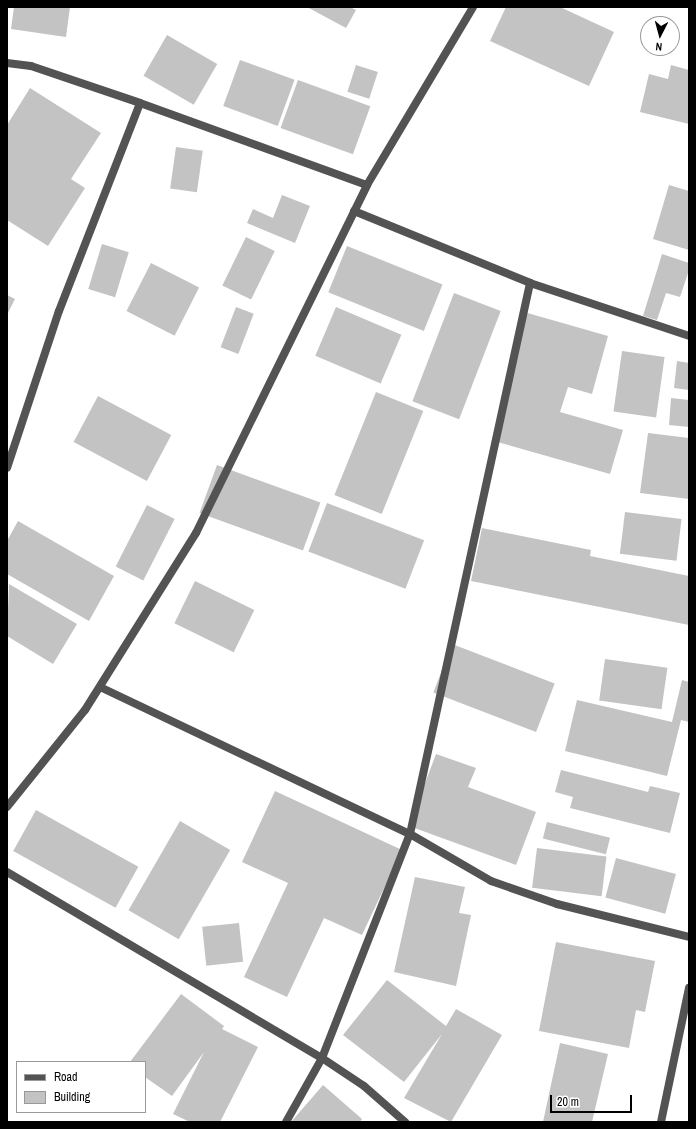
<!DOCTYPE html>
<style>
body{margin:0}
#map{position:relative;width:696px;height:1129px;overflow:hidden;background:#fff;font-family:"Archivo Narrow",sans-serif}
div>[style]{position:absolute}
.building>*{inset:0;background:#c3c3c3;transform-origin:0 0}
.street>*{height:8px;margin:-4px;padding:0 4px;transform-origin:4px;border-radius:4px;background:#535353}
span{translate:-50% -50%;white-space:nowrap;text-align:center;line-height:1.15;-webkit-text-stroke:3.5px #fff;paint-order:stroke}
.frame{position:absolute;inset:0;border:8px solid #000;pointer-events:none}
.legend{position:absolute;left:16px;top:1061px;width:130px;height:52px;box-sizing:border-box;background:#fff;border:1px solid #999;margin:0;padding:5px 7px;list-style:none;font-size:12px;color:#000}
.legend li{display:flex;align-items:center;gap:8px;height:20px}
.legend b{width:20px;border:1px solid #999}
.north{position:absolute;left:640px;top:16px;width:40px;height:40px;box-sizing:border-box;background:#fff;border:1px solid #999;border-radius:50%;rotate:186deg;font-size:11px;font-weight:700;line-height:16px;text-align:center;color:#000}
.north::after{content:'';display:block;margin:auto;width:14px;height:18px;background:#000;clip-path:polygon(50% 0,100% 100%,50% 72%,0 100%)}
.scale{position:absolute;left:550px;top:1095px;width:82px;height:18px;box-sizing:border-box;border:2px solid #000;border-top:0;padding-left:5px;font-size:12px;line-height:14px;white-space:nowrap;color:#000;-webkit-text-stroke:3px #fff;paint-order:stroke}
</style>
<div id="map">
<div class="building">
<i style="clip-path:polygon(14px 7px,70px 7px,66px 37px,11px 29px)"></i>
<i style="clip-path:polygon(307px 7px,350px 7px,356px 10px,346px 28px)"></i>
<i style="clip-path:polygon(506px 7px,560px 7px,614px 32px,589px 86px,490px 41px)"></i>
<i style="left:167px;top:35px;width:58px;height:47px;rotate:30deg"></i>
<i style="left:240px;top:60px;width:58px;height:49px;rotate:20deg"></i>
<i style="left:356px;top:65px;width:23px;height:28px;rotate:18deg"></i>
<i style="clip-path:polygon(671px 65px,689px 70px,689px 124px,640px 112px,649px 74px,668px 79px)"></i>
<i style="left:298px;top:80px;width:77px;height:51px;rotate:20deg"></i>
<i style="clip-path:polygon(30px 88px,101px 133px,71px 179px,85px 188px,48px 246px,7px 220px,7px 125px)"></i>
<i style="left:176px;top:147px;width:27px;height:42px;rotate:8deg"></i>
<i style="clip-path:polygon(669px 185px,689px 191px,689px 250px,653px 239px)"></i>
<i style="clip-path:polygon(282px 195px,310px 206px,295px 243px,247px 223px,253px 209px,273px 218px)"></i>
<i style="left:246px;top:237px;width:32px;height:54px;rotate:26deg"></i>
<i style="left:102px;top:244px;width:28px;height:47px;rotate:17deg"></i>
<i style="left:347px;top:246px;width:103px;height:50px;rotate:22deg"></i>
<i style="clip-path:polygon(662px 254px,689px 263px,689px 270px,680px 297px,666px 293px,657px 320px,643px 316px)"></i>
<i style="left:151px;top:263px;width:54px;height:54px;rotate:27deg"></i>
<i style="left:454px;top:293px;width:50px;height:116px;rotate:21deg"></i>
<i style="clip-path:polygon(7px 295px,15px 299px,7px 315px)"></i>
<i style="left:236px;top:307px;width:19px;height:43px;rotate:21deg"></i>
<i style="left:336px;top:307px;width:71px;height:53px;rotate:23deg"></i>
<i style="clip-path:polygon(524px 312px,608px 336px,592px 394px,568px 387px,560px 412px,623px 430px,610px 474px,494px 441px)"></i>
<i style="left:622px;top:351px;width:43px;height:61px;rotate:8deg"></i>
<i style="clip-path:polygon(677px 361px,689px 363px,689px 390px,674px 388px)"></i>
<i style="left:376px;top:392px;width:51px;height:111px;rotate:22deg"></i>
<i style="left:98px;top:396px;width:83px;height:52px;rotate:28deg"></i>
<i style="clip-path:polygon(671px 398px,689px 400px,689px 427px,669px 425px)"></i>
<i style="clip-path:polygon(648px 433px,689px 438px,689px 499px,640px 493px)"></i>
<i style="left:217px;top:465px;width:110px;height:51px;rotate:20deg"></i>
<i style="left:327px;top:503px;width:104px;height:52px;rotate:21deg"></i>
<i style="left:147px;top:505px;width:31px;height:69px;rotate:27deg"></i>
<i style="left:625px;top:512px;width:57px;height:42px;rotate:7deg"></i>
<i style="clip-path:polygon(18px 521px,114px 576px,89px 621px,7px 574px,7px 541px)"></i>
<i style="clip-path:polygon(482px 528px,591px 550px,590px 556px,689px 576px,689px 625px,471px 581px)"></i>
<i style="left:195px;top:581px;width:66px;height:47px;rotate:26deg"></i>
<i style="clip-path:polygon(9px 584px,77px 624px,53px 664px,7px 636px)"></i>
<i style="left:452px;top:644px;width:110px;height:52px;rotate:21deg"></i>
<i style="left:605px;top:659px;width:63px;height:42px;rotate:8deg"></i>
<i style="clip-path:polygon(682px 680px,689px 682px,689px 722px,681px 720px,667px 776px,565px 751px,577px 700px,672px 722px)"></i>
<i style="clip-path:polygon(436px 754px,476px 768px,468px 787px,536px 812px,516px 865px,409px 826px)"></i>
<i style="clip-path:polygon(561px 770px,648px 792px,650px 786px,680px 793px,670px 833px,570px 808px,573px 797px,555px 792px)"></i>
<i style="clip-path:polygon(275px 791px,402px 850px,362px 935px,324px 918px,287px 997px,244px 977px,288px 883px,242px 862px)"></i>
<i style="left:36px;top:810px;width:117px;height:47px;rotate:29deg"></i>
<i style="left:180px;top:821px;width:58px;height:103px;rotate:30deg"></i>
<i style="left:547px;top:822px;width:65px;height:17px;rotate:14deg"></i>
<i style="left:537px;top:848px;width:70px;height:40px;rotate:7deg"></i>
<i style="left:616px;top:858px;width:62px;height:41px;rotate:15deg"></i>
<i style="clip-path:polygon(415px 877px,465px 887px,459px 913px,471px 915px,456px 986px,394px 972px)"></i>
<i style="left:239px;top:923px;width:39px;height:37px;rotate:84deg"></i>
<i style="clip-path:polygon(556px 942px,655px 961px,645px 1012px,636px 1010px,629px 1048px,539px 1031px)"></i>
<i style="clip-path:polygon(387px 980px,446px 1026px,456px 1009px,502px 1035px,451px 1122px,404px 1098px,442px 1034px,404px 1082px,343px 1035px)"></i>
<i style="clip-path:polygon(181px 994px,224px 1026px,222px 1029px,258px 1047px,220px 1122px,190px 1122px,173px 1114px,204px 1052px,172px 1096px,145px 1077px,145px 1062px,130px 1062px)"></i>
<i style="clip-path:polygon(560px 1043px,608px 1054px,592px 1122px,543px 1122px)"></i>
<i style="clip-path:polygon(323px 1085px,362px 1119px,360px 1122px,291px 1122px)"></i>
</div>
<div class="street">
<i style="left:7px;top:63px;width:24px;rotate:7deg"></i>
<i style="left:31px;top:66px;width:115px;rotate:18.7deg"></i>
<i style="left:140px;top:103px;width:241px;rotate:19.9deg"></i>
<i style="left:354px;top:211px;width:190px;rotate:22.2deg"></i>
<i style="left:530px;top:283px;width:168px;rotate:18.4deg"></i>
<i style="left:7px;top:468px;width:165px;rotate:-71.7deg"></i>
<i style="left:59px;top:311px;width:223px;rotate:-68.7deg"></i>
<i style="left:100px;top:687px;width:343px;rotate:25.4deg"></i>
<i style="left:410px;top:834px;width:94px;rotate:30.1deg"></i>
<i style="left:491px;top:881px;width:70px;rotate:19.2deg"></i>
<i style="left:557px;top:904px;width:136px;rotate:14deg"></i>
<i style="left:7px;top:807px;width:124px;rotate:-51.2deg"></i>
<i style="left:85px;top:710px;width:209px;rotate:-57.9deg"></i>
<i style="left:196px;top:533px;width:388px;rotate:-63.8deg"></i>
<i style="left:367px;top:185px;width:207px;rotate:-59.2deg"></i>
<i style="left:7px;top:872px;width:366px;rotate:30.6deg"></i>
<i style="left:322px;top:1058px;width:50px;rotate:33.7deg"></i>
<i style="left:364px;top:1086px;width:55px;rotate:41.3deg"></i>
<i style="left:286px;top:1122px;width:73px;rotate:-60.6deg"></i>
<i style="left:322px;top:1058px;width:241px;rotate:-68.6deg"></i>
<i style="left:410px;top:834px;width:564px;rotate:-77.71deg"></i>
<i style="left:661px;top:1122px;width:137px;rotate:-78.2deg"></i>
</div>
<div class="frame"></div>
<ul class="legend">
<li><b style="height:5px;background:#535353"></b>Road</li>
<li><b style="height:11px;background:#c3c3c3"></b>Building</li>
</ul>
<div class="north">N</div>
<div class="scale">20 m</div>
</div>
